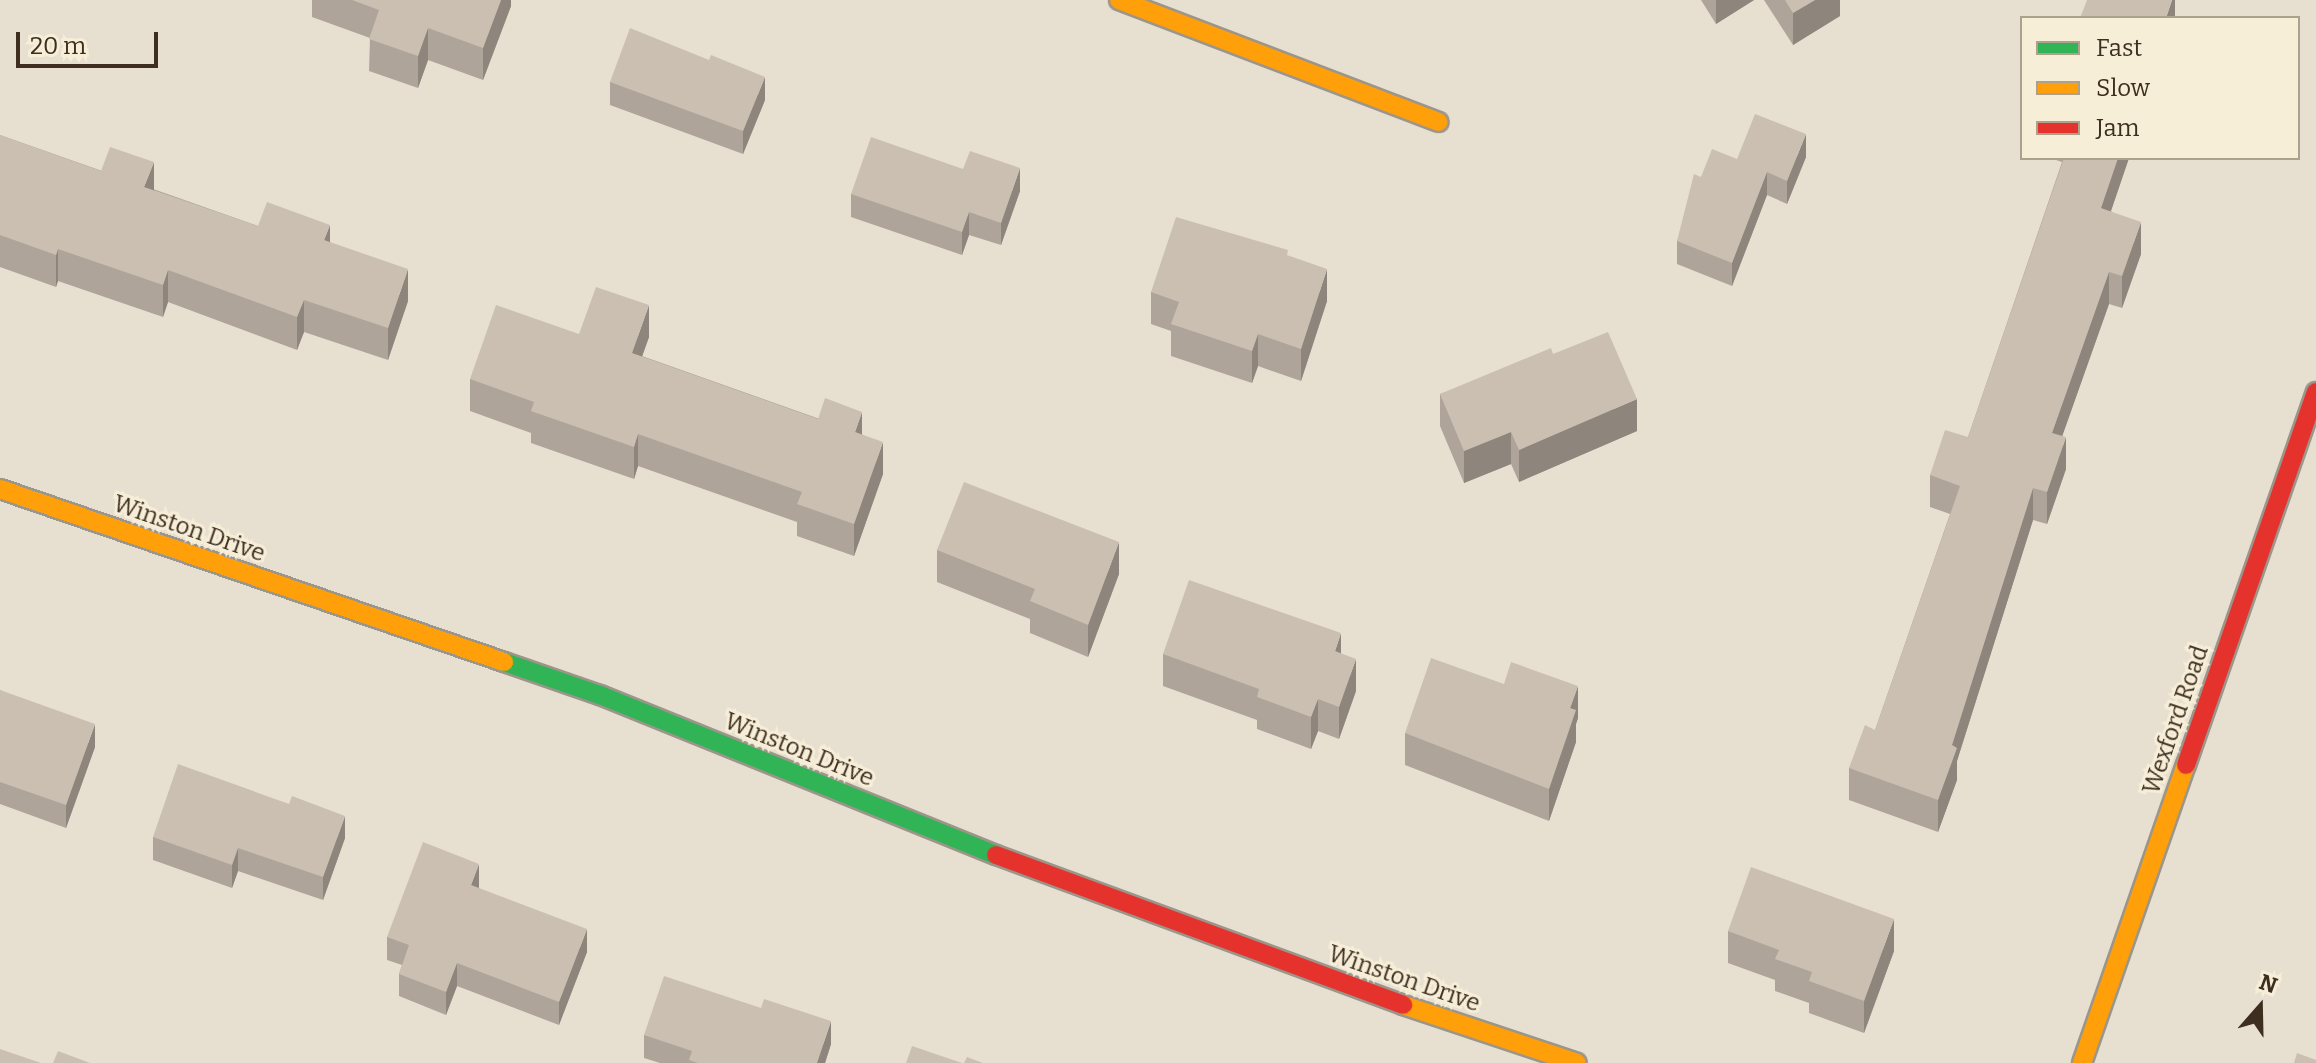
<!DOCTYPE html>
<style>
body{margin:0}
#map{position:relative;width:2316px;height:1063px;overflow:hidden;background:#e7e0d1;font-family:Bitter,serif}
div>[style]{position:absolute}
.roads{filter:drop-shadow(2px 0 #9c958a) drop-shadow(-2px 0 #9c958a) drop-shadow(0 2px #9c958a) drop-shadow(0 -2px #9c958a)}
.fast>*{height:18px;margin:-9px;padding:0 9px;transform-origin:9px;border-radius:9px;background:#30b455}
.slow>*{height:18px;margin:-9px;padding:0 9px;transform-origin:9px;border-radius:9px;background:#ff9f0a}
.jam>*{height:18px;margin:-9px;padding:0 9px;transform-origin:9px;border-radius:9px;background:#e5322d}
.wall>*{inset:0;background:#afa499}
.shaded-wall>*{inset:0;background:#8e867d}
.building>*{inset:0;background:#cbbfb2}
span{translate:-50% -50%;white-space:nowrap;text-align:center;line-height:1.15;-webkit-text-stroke:6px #f7eed8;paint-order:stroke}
.street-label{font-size:24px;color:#3d2e20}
.legend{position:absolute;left:2020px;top:16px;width:280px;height:144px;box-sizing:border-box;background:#f7eed8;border:2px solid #ada18e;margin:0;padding:10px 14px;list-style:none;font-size:24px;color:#3d2e20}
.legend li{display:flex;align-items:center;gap:16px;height:40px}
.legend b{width:40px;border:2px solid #ada18e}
.north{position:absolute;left:2220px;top:967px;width:80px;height:80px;-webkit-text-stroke:6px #f7eed8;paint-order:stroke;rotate:20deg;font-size:22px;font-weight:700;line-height:32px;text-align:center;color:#3d2e20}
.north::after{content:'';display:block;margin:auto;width:28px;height:36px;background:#3d2e20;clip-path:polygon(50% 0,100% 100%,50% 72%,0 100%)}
.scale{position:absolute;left:16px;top:32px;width:142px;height:36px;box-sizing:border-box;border:4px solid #3d2e20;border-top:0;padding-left:10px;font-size:24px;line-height:28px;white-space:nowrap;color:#3d2e20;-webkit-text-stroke:6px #f7eed8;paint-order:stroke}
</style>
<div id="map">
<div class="roads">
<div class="fast">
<i style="left:504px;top:662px;width:102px;rotate:19deg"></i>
<i style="left:600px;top:695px;width:427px;rotate:22deg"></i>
</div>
<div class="slow">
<i style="left:1119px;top:0;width:342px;rotate:20.9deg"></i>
<i style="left:0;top:489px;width:533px;rotate:18.94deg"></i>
<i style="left:1403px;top:1005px;width:183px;rotate:18.4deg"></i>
<i style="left:2082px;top:1063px;width:316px;rotate:-70.8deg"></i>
</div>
<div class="jam">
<i style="left:2186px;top:765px;width:395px;rotate:-70.8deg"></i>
<i style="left:996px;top:855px;width:434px;rotate:20.2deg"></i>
</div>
</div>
<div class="wall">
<i style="clip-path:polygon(312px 0,511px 0,511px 6px,483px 80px,428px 60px,418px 88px,369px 71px,370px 38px,312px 17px)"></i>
<i style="clip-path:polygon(1701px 0,1754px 0,1716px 24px)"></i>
<i style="clip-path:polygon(1764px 0,1840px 0,1840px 16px,1793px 45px)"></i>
<i style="clip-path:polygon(709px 60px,765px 100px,743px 154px,610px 105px,610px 82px)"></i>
<i style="clip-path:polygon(0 135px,258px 226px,330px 242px,408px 301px,388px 360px,304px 332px,297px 350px,168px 302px,163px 317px,58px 281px,56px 287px,0 267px)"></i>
<i style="clip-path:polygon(1806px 157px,1787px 204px,1767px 195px,1732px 286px,1677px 264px,1677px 241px,1701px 177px,1737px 159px)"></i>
<i style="clip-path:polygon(2050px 158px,2129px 158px,2111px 211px,2141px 254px,2122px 308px,2109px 304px,2062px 436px,2066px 469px,2047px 524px,2033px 520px,1957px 761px,1957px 780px,1938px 832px,1849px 800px,1849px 768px,1875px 730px,1950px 514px,1930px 507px,1930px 475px,1968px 437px,2062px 162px)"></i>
<i style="clip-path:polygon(1020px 191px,1001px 245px,969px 235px,962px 255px,851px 217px,851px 194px)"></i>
<i style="clip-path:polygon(1288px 256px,1327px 301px,1301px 381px,1258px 366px,1252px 383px,1171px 356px,1171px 331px,1151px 324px,1151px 292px)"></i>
<i style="clip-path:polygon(579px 334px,649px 337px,642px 356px,862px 434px,883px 474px,854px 556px,797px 536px,797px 522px,638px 466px,634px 479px,531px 443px,531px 433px,470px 411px,470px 379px)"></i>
<i style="clip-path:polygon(1553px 354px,1637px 431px,1519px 482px,1511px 464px,1464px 483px,1440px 426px,1440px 394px)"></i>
<i style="clip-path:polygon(937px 550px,1119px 574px,1088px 657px,1030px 633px,1030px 619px,937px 582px)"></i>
<i style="clip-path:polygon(1163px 654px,1341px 654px,1356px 691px,1339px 739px,1318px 731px,1311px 749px,1257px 729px,1257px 720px,1163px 686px)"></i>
<i style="clip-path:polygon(0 690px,95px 747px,66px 828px,0 804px)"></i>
<i style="clip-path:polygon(1578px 718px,1576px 724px,1576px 742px,1549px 821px,1405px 765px,1405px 733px)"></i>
<i style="clip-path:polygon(153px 837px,345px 838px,323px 900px,238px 871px,232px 888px,153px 860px)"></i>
<i style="clip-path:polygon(479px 887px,478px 888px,587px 952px,559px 1025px,457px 986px,446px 1015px,399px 996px,399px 974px,402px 965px,387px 960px,387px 937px)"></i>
<i style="clip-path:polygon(1728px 931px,1894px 951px,1864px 1033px,1809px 1013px,1809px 1003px,1775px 991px,1775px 980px,1728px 963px)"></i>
<i style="clip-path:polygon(644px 1035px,831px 1044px,825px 1063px,660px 1063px,644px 1058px)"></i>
</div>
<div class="shaded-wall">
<i style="clip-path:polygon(501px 0,511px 0,511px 6px,483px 80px,483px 48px)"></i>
<i style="clip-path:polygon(1716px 0,1754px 0,1716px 24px)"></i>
<i style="clip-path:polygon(1815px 0,1840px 0,1840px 16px,1793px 45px,1793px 13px)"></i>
<i style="clip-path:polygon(2172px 0,2175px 0,2175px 18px,2166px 18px)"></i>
<i style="clip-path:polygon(428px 28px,428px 60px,418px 88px,418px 56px)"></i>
<i style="clip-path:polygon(765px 77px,765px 100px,743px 154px,743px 131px)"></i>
<i style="clip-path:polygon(1806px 134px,1806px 157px,1787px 204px,1787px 181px)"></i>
<i style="clip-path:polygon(2118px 158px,2129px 158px,2101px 240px,2101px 208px)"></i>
<i style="clip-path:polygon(154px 162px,154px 194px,144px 187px)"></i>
<i style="clip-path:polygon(1020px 168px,1020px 191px,1001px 245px,1001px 223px)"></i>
<i style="clip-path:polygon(1767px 172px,1767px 195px,1732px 286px,1732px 263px)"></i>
<i style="clip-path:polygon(969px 212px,969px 235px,962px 255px,962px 232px)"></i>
<i style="clip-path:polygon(2141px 222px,2141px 254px,2122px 308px,2122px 276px)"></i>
<i style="clip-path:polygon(330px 225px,330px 257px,324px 240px)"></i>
<i style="clip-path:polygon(58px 249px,58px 281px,56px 287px,56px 255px)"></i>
<i style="clip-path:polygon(408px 269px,408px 301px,388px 360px,388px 328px)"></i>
<i style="clip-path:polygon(1327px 269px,1327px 301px,1301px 381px,1301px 349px)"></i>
<i style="clip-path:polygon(168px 270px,168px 302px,163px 317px,163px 285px)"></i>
<i style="clip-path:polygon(2109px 272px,2109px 304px,2052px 465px,2052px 433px)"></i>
<i style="clip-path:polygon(304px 300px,304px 332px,297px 350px,297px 317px)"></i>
<i style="clip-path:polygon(649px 305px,649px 337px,632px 385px,632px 353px)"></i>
<i style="clip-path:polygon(1258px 334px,1258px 366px,1252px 383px,1252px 351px)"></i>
<i style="clip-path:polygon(1637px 399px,1637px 431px,1519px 482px,1519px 450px)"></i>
<i style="clip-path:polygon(862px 412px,862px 444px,855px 432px)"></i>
<i style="clip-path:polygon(1511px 432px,1511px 464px,1464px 483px,1464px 451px)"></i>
<i style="clip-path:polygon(638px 434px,638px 466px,634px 479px,634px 447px)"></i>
<i style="clip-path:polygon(2066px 437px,2066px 469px,2047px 524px,2047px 492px)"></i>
<i style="clip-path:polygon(883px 442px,883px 474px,854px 556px,854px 524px)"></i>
<i style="clip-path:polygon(2033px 488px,2033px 520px,1957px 761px,1957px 780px,1938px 832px,1938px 800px,1952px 745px)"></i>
<i style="clip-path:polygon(1119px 542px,1119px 574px,1088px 657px,1088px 625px)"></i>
<i style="clip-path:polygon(1341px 633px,1341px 665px,1335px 651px)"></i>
<i style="clip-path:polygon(1356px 659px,1356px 691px,1339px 739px,1339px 707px)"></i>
<i style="clip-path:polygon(1578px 686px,1578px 718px,1576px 724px,1576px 742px,1549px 821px,1549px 789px,1570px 708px)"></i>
<i style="clip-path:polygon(1318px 699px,1318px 731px,1311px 749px,1311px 717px)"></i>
<i style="clip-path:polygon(95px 724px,95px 747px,66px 828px,66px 805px)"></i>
<i style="clip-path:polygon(345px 816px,345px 838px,323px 900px,323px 877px)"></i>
<i style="clip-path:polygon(238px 848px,238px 871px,232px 888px,232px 865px)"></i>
<i style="clip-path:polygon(479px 864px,479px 887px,471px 908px,471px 885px)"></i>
<i style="clip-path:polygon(1894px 919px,1894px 951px,1864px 1033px,1864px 1001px)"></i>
<i style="clip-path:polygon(587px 929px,587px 952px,559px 1025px,559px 1002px)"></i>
<i style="clip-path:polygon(457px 963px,457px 986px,446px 1015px,446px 992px)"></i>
<i style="clip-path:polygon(831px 1021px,831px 1044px,825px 1063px,817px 1063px)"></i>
</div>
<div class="building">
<i style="clip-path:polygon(352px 0,501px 0,483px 48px,428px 28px,418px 56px,369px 39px,379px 10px)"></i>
<i style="clip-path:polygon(1785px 0,1815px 0,1793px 13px)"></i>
<i style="clip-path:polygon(2087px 0,2172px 0,2166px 18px,2080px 18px)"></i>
<i style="clip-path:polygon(630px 28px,709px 60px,711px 55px,765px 77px,743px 131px,610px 82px)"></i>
<i style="clip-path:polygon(1755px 114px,1806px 134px,1787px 181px,1767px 172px,1732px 263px,1677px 241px,1694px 174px,1701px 177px,1712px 149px,1737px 159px)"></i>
<i style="clip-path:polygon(0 135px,101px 171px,110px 147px,154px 162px,144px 187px,258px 226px,267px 202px,330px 225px,324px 240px,408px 269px,388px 328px,304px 300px,297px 317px,168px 270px,163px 285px,58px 249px,56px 255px,0 235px)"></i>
<i style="clip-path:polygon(871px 137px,963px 169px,970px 151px,1020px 168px,1001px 223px,969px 212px,962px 232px,851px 194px)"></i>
<i style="clip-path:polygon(2064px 158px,2118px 158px,2101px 208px,2141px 222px,2122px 276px,2109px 272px,2052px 433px,2066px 437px,2047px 492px,2033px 488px,1952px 745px,1957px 748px,1938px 800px,1849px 768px,1865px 725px,1875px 730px,1960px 486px,1930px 475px,1945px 430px,1968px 437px)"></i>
<i style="clip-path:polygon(1176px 217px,1288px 250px,1287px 255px,1327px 269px,1301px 349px,1258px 334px,1252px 351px,1171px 324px,1179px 302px,1151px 292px)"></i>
<i style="clip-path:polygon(596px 287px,649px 305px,632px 353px,818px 419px,825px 398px,862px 412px,855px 432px,883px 442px,854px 524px,797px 504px,802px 492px,638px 434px,634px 447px,531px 411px,534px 402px,470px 379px,496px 305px,579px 334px)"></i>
<i style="clip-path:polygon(1608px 332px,1637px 399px,1519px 450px,1511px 432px,1464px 451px,1440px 394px,1551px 348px,1553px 354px)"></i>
<i style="clip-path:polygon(964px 482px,1119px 542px,1088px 625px,1030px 601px,1035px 589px,937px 550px)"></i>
<i style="clip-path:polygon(1189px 580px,1341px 633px,1335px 651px,1356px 659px,1339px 707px,1318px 699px,1311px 717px,1257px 697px,1259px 689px,1163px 654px)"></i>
<i style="clip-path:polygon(1431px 658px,1504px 684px,1511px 662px,1578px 686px,1570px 708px,1576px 710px,1549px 789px,1405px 733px)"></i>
<i style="clip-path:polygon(0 690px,95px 724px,66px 805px,0 782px)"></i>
<i style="clip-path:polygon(178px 764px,289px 804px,292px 796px,345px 816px,323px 877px,238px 848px,232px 865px,153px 837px)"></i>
<i style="clip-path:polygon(423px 842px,479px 864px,471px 885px,587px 929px,559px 1002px,457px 963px,446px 992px,399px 974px,409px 945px,387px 937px)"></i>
<i style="clip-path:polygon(1751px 867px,1894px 919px,1864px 1001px,1809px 981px,1812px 972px,1775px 959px,1779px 950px,1728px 931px)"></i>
<i style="clip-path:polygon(664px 976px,761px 1008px,764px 999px,831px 1021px,817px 1063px,698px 1063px,689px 1060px,692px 1051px,644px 1035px)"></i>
<i style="clip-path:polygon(912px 1046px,962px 1063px,906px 1063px)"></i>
<i style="clip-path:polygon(0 1049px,41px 1063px,0 1063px)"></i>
<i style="clip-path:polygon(58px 1051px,90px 1063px,53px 1063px)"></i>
<i style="clip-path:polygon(2297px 1053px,2316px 1060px,2316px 1063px,2294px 1063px)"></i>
<i style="clip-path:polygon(967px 1057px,983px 1063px,964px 1063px)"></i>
</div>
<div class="street-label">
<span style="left:189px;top:529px;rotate:19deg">Winston Drive</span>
<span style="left:2176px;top:720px;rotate:-71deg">Wexford Road</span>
<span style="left:799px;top:750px;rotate:22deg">Winston Drive</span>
<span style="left:1404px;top:979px;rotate:19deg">Winston Drive</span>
</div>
<ul class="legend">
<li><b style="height:10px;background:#30b455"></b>Fast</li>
<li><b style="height:10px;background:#ff9f0a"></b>Slow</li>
<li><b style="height:10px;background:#e5322d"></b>Jam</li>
</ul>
<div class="north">N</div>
<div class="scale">20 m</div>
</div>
